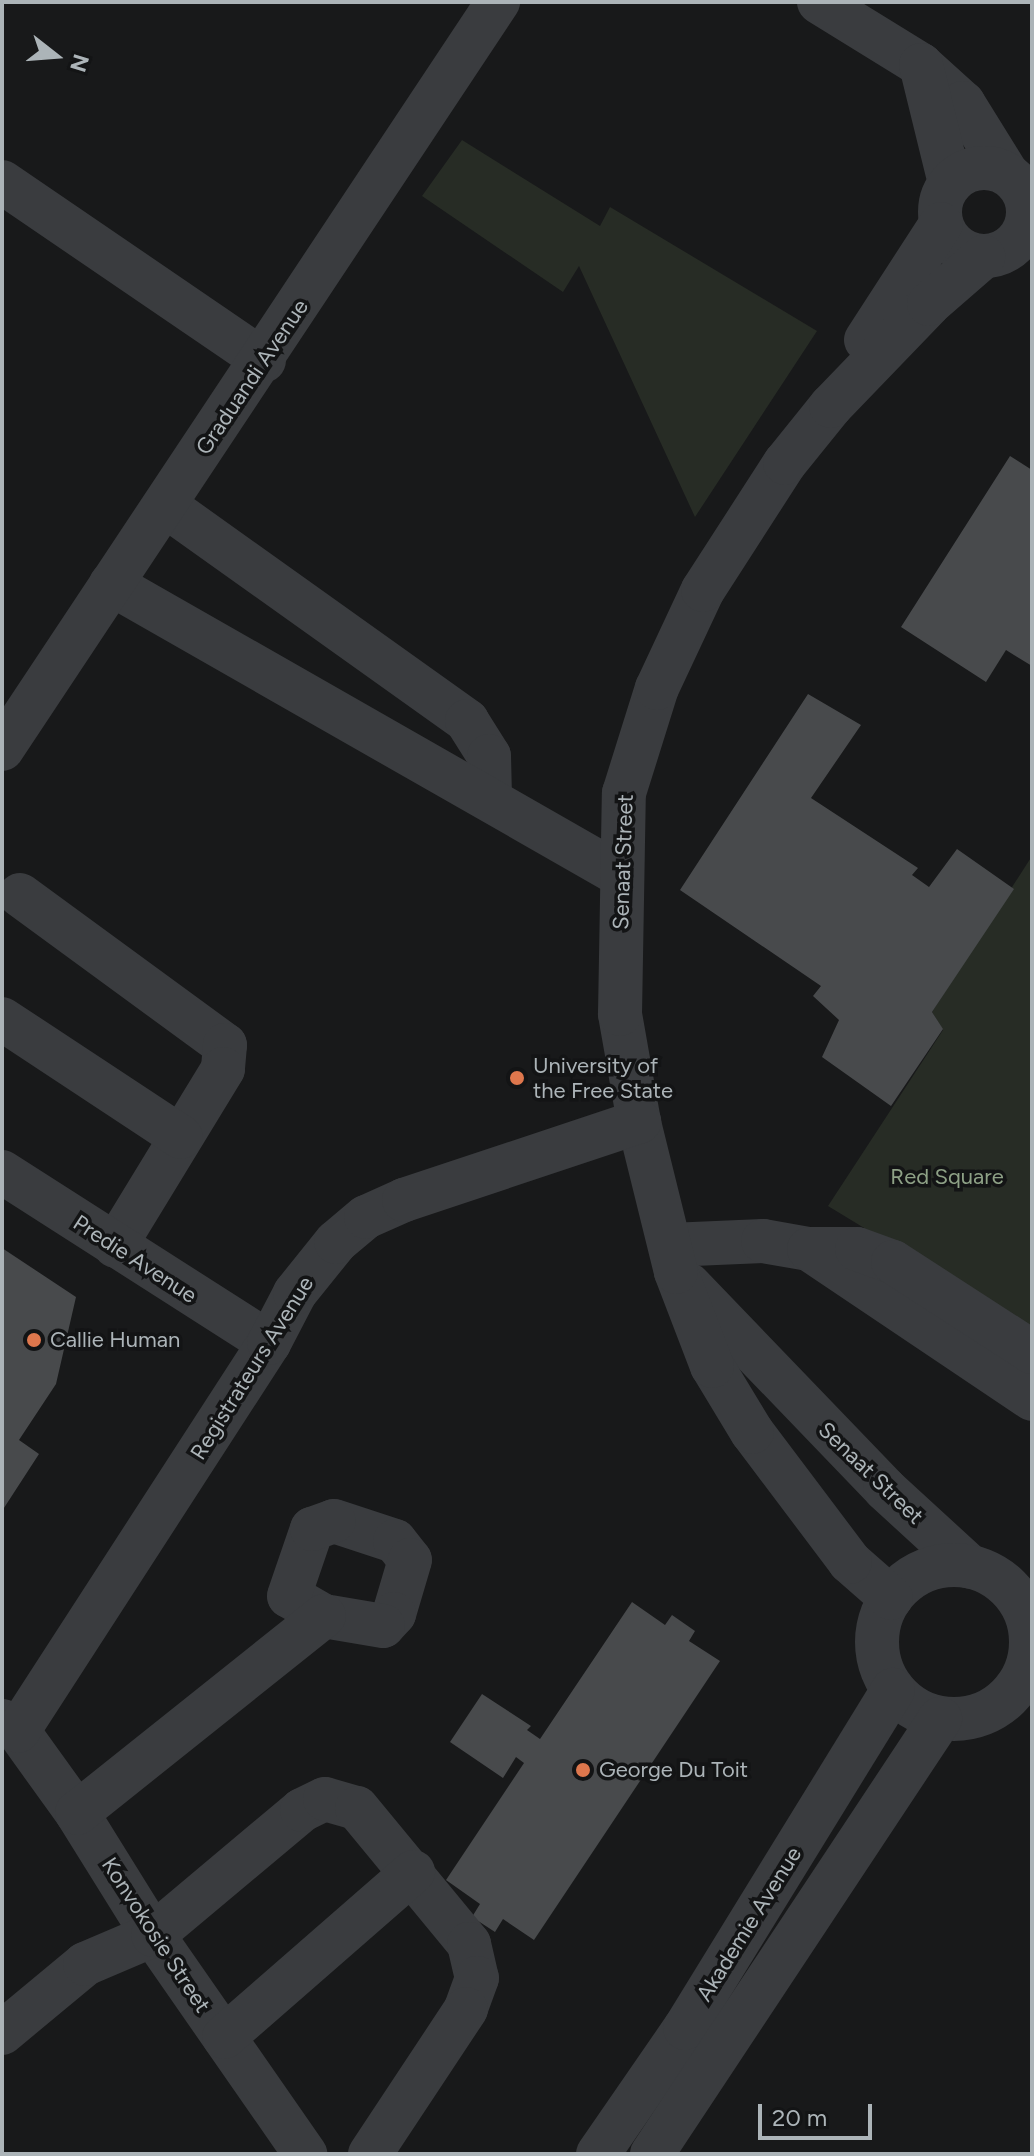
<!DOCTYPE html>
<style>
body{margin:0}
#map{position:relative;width:1034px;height:2156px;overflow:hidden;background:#18191a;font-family:Figtree,sans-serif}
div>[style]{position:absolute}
.green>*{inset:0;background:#272c25}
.building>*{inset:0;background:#484a4c}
.minor>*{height:44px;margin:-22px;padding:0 22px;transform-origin:22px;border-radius:22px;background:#3a3c3f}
.minor>.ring{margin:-22px;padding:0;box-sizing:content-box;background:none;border:44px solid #3a3c3f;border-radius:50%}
.dots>*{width:22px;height:22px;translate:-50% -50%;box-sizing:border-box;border:4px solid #131415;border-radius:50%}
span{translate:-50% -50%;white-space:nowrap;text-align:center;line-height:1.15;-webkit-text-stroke:7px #131415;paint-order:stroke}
.street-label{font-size:22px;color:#acb4b8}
.poi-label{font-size:22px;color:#acb4b8}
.left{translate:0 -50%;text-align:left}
.park-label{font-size:22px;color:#8ea186}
.frame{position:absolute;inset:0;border:4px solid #acb4b8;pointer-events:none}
.north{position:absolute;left:16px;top:16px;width:80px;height:80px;-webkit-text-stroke:6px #131415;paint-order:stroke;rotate:107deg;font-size:22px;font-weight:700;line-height:32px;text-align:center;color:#acb4b8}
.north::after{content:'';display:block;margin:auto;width:28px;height:36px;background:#acb4b8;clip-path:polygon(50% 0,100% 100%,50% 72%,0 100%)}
.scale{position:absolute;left:758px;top:2104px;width:114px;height:36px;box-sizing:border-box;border:4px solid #acb4b8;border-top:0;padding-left:10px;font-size:24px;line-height:28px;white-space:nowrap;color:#acb4b8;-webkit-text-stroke:6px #131415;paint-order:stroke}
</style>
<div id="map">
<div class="green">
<i style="clip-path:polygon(462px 140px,600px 226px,610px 207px,817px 331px,695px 517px,579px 266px,563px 292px,422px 196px)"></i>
<i style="clip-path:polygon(1032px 856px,1032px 1330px,828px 1206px,943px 1030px,932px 1012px)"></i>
</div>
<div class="building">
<i style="clip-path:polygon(1010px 456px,1032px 470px,1032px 666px,1006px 650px,986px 682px,901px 627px)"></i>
<i style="clip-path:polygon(808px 694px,861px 725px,811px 798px,918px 868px,912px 875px,929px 887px,957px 849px,1014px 889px,932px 1012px,943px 1029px,891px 1106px,822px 1057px,839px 1020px,813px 996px,821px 986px,680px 890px)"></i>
<i style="clip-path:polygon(2px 1248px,76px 1297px,56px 1384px,19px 1440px,39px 1454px,2px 1511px)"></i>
<i style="clip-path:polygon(632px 1602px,665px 1625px,672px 1615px,695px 1631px,689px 1641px,720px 1661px,534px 1940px,503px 1919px,495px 1932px,472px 1917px,480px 1904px,446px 1880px,524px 1763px,516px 1757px,503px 1778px,450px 1742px,482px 1694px,531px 1726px,527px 1730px,540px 1739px)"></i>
</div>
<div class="minor">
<i style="left:819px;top:2px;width:120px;rotate:31.7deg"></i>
<i style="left:921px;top:65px;width:57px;rotate:42.1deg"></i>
<i style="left:963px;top:103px;width:81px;rotate:58.1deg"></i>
<i style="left:921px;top:65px;width:122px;rotate:76.2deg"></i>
<i class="ring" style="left:940px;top:168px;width:44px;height:44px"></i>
<i style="left:2px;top:182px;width:317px;rotate:34.3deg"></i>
<i style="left:866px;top:340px;width:138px;rotate:-57.1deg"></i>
<i style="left:166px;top:506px;width:370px;rotate:35.5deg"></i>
<i style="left:467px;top:721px;width:41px;rotate:57.8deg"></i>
<i style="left:489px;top:756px;width:42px;rotate:88.6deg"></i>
<i style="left:111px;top:584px;width:585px;rotate:29.72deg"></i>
<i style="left:2px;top:749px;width:897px;rotate:-56.42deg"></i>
<i style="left:20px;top:895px;width:254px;rotate:36.2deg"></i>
<i style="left:225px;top:1045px;width:24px;rotate:95deg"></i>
<i style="left:223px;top:1069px;width:207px;rotate:121.4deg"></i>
<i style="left:2px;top:1019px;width:214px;rotate:33.4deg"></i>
<i style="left:2px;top:1172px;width:317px;rotate:32.6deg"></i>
<i style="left:670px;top:1245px;width:93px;rotate:-2.5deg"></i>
<i style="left:763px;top:1241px;width:47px;rotate:9.9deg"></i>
<i style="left:809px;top:1249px;width:269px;rotate:33.9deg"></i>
<i style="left:809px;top:1249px;width:48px"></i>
<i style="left:857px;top:1249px;width:38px;rotate:20deg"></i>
<i style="left:893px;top:1262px;width:166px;rotate:32.9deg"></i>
<i style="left:689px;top:1285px;width:283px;rotate:46.1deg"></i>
<i style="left:885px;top:1489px;width:115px;rotate:42.5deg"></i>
<i style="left:334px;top:1521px;width:64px;rotate:18.2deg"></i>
<i style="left:395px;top:1541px;width:24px;rotate:52deg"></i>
<i style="left:410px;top:1560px;width:56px;rotate:106.5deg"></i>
<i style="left:394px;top:1614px;width:16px;rotate:133deg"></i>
<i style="left:383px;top:1626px;width:60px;rotate:-170.4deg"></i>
<i style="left:324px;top:1616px;width:40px;rotate:-150.3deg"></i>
<i style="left:289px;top:1596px;width:71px;rotate:-71.1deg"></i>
<i style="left:312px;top:1529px;width:23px;rotate:-20deg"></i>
<i class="ring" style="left:877px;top:1565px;width:110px;height:110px"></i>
<i style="left:891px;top:1598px;width:55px;rotate:-138.7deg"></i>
<i style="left:850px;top:1562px;width:163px;rotate:-127deg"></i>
<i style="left:752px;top:1432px;width:77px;rotate:-121.2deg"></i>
<i style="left:712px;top:1366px;width:101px;rotate:-111deg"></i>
<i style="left:676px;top:1272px;width:154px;rotate:-103.9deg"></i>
<i style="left:639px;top:1122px;width:110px;rotate:-100deg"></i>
<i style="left:620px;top:1014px;width:221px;rotate:-89deg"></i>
<i style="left:624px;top:793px;width:110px;rotate:-72.6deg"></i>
<i style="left:657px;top:688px;width:108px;rotate:-64.9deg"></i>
<i style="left:703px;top:590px;width:151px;rotate:-57.2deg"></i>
<i style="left:785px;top:463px;width:73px;rotate:-51.1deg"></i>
<i style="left:831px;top:406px;width:141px;rotate:-46.1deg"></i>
<i style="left:929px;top:304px;width:72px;rotate:-41deg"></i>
<i style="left:2px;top:1721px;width:19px;rotate:32deg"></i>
<i style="left:18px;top:1731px;width:101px;rotate:54.3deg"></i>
<i style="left:77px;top:1813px;width:144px;rotate:58.1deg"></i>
<i style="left:153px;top:1935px;width:267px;rotate:55.2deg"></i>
<i style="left:18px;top:1731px;width:462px;rotate:-57.1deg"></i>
<i style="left:269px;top:1343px;width:56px;rotate:-62.5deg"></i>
<i style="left:295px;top:1293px;width:65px;rotate:-51.2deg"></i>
<i style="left:336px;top:1242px;width:39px;rotate:-40deg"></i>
<i style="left:366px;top:1217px;width:42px;rotate:-24.1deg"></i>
<i style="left:404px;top:1200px;width:248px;rotate:-18.4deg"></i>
<i style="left:77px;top:1813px;width:316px;rotate:-38.6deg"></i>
<i style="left:2px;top:2033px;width:108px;rotate:-39.7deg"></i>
<i style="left:85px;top:1964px;width:74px;rotate:-23.1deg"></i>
<i style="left:153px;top:1935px;width:194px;rotate:-40deg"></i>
<i style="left:302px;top:1810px;width:25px;rotate:-26deg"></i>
<i style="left:325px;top:1799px;width:33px;rotate:16deg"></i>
<i style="left:357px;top:1808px;width:176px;rotate:50.5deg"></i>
<i style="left:469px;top:1944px;width:35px;rotate:77deg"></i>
<i style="left:477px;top:1978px;width:33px;rotate:110deg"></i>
<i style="left:466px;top:2009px;width:174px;rotate:123.5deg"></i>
<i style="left:224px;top:2037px;width:251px;rotate:-41.1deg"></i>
<i style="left:598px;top:2154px;width:153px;rotate:-55.4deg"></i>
<i style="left:685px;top:2028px;width:397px;rotate:-58.4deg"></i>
<i style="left:652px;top:2154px;width:522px;rotate:-56.49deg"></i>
</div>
<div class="dots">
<i style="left:517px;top:1078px;background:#de774d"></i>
<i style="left:34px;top:1340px;background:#de774d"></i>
<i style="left:583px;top:1770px;background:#de774d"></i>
</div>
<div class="street-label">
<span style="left:252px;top:377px;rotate:-56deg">Graduandi Avenue</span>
<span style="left:623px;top:862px;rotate:-88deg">Senaat Street</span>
<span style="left:135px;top:1259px;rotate:33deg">Predie Avenue</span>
<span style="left:252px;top:1368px;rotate:-58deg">Registrateurs Avenue</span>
<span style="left:871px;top:1473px;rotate:44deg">Senaat Street</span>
<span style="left:749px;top:1924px;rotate:-58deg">Akademie Avenue</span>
<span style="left:156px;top:1935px;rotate:57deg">Konvokosie Street</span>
</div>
<div class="poi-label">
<span class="left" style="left:533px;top:1078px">University of<br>the Free State</span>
<span class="left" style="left:50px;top:1340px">Callie Human</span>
<span class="left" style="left:599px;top:1770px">George Du Toit</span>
</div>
<div class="park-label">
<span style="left:947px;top:1177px">Red Square</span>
</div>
<div class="frame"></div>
<div class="north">N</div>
<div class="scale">20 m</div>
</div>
